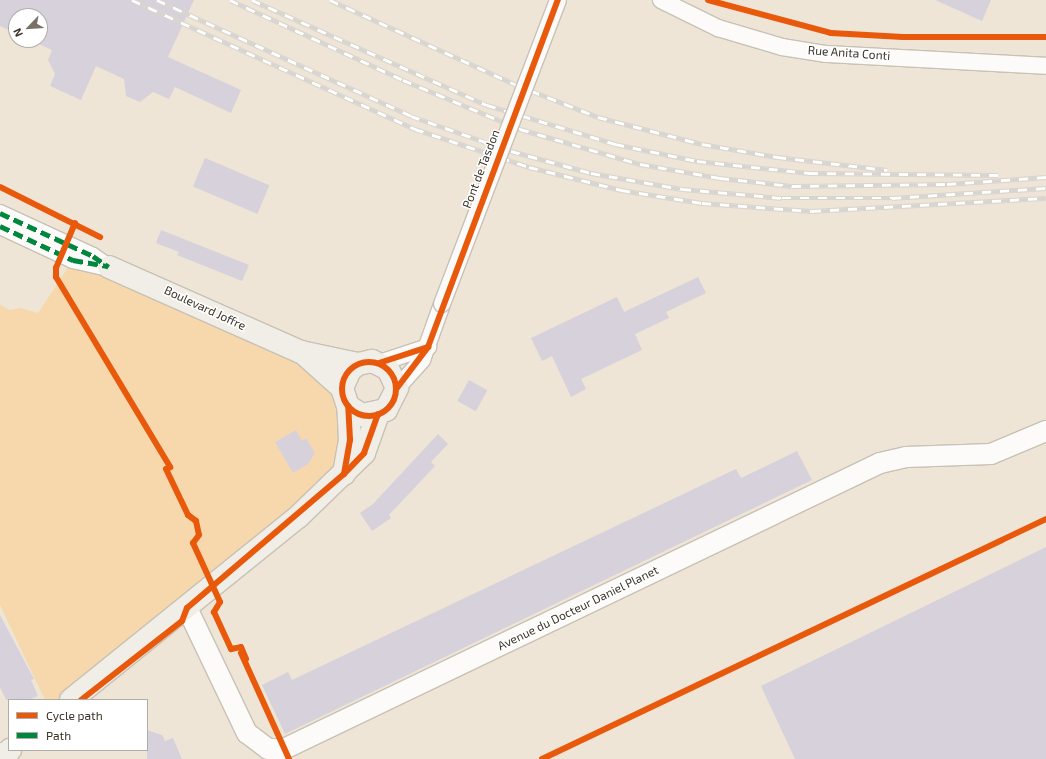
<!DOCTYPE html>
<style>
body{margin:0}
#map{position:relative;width:1046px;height:759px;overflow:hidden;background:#eee5d6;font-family:"Exo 2",sans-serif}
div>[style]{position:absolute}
.green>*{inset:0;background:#f6d8ac}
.building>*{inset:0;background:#d6d1da;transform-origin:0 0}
.roads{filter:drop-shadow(1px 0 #c8c1b5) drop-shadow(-1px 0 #c8c1b5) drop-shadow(0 1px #c8c1b5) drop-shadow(0 -1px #c8c1b5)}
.minor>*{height:16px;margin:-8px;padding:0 8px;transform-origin:8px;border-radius:8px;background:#fcfbf9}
.tertiary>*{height:20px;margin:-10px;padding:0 10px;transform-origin:10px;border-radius:10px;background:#fcfbf9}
.secondary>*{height:22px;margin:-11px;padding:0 11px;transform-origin:11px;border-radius:11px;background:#f1ede7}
.rail>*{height:4.5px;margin-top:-2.25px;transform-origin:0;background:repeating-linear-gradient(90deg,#fff 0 9px,#d8d5d0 0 18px);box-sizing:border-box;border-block:1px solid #d8d5d0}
.bridges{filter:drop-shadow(1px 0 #c8c1b5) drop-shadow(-1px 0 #c8c1b5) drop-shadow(0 1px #c8c1b5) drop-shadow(0 -1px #c8c1b5)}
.minor-bridge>*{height:16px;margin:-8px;padding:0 8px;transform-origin:8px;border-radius:8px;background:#fcfbf9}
.quiet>*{height:5px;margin-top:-2.5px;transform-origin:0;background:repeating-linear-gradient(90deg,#00873e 0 10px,transparent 0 15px)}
.cycleway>*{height:6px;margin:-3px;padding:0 3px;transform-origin:3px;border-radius:3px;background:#e8590c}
.cycleway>.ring{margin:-3px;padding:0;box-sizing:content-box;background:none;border:6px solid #e8590c;border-radius:50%}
span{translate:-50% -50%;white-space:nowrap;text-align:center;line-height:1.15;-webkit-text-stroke:3px #fff;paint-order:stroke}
.street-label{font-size:12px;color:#3a3329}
.legend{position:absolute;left:8px;top:699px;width:140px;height:52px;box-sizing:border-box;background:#fff;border:1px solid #b0ada9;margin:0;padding:5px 7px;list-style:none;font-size:12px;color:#3a3329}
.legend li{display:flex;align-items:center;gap:8px;height:20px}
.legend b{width:20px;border:1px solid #b0ada9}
.north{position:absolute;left:8px;top:8px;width:40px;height:40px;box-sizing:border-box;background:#fff;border:1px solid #b0ada9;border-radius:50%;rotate:245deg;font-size:11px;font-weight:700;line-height:16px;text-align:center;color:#3a3329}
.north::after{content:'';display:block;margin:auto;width:14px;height:18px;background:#797166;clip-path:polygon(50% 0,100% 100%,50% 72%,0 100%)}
</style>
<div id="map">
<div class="green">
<i style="clip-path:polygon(73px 260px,301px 352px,342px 388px,344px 474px,71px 700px,45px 700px,0 605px,0 305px,10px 310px,20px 308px,38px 313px)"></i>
</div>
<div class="building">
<i style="clip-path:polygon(0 0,194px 0,168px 57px,241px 90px,231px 113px,175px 87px,169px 99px,153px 92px,140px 102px,126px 96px,124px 79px,96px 66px,81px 100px,50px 86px,55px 74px,48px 60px,52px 50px,30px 40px,40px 40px,40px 16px,16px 16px,16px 33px,0 26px)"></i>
<i style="clip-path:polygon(935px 0,991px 0,982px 21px)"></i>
<i style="left:205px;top:158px;width:70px;height:31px;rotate:23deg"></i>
<i style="clip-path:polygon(161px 230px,249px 265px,242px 281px,177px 255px,179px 252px,156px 243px)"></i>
<i style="clip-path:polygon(698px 277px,706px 293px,666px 312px,669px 318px,635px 334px,642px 350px,581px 379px,586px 389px,571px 397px,552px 356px,542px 361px,531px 338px,617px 297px,624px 312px)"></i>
<i style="left:469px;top:380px;width:21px;height:24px;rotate:29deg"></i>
<i style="clip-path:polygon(296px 430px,302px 441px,306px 438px,315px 453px,308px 464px,293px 473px,275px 442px)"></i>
<i style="clip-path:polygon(438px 434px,448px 444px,431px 462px,435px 466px,389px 515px,391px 518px,372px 531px,360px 513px,373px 504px)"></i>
<i style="clip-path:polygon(797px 451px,812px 480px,285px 734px,262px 685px,288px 672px,292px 680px,736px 469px,741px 478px)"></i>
<i style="clip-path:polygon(1046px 547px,1046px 759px,795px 759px,761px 686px)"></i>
<i style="clip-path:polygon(0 615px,34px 679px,31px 680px,38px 696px,28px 700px,6px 700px,0 687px)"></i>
<i style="clip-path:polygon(147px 730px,162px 735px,165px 741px,173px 738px,182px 759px,147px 759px)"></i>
</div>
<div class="roads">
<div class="minor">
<i style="left:661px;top:0;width:64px;rotate:26.2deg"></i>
<i style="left:718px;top:28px;width:67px;rotate:16.5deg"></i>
<i style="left:782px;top:47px;width:45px;rotate:9deg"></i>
<i style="left:826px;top:54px;width:220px;rotate:3.1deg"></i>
<i style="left:0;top:213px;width:102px;rotate:24.8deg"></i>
<i style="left:93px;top:256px;width:19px;rotate:35deg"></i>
<i style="left:0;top:226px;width:81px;rotate:25deg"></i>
<i style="left:73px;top:260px;width:28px;rotate:13deg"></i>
<i style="left:379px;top:363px;width:52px;rotate:-18.1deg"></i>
<i style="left:397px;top:388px;width:38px;rotate:-48deg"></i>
<i style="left:422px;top:360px;width:59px;rotate:-70.3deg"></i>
</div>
<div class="tertiary">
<i style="left:187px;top:608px;width:139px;rotate:64.4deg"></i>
<i style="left:247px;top:733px;width:26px;rotate:37deg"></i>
<i style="left:268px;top:749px;width:16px"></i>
<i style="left:284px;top:749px;width:661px;rotate:-25.63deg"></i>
<i style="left:880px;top:463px;width:27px;rotate:-13deg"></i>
<i style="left:906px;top:457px;width:85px;rotate:-2deg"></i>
<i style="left:991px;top:454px;width:60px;rotate:-22.7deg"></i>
</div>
<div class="secondary">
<i style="left:109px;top:267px;width:210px;rotate:23.9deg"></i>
<i style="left:301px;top:352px;width:58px;rotate:11.9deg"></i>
<i style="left:302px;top:352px;width:54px;rotate:42deg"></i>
<i style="left:342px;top:388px;width:19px;rotate:72deg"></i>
<i style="left:348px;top:406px;width:17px;rotate:33deg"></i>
<i style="left:362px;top:415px;width:25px;rotate:-12deg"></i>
<i style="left:386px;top:410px;width:25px;rotate:-63deg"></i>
<i style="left:397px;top:388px;width:21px;rotate:-115deg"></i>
<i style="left:388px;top:369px;width:18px;rotate:-153deg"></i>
<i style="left:372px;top:361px;width:14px;rotate:168deg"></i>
<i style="left:358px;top:364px;width:10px;rotate:143deg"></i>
<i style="left:350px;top:370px;width:20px;rotate:114deg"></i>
<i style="left:344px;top:474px;width:35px;rotate:-80deg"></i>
<i style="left:350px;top:440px;width:34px;rotate:-93deg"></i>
<i style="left:71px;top:700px;width:292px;rotate:-38.9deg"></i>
<i style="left:298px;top:517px;width:92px;rotate:-44.1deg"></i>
<i style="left:364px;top:453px;width:41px;rotate:-70.3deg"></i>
<i style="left:0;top:758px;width:13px;rotate:-39deg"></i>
</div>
</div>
<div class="rail">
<i style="left:132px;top:0;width:311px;rotate:24.5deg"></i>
<i style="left:415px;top:129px;width:120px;rotate:18.4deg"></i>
<i style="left:529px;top:167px;width:95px;rotate:14deg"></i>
<i style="left:621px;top:190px;width:82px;rotate:9.1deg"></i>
<i style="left:702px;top:203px;width:110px;rotate:4.2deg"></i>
<i style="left:812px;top:211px;width:234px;rotate:-3.2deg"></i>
<i style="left:157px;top:0;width:279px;rotate:24.5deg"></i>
<i style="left:411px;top:116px;width:106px;rotate:19.3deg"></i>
<i style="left:511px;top:151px;width:83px;rotate:15.4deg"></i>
<i style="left:591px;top:173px;width:92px;rotate:10deg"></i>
<i style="left:682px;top:189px;width:100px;rotate:5.1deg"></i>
<i style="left:782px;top:198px;width:110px"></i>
<i style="left:892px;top:198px;width:154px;rotate:-3.7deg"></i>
<i style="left:230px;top:0;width:191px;rotate:24.8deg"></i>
<i style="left:403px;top:80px;width:127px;rotate:22.7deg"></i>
<i style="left:520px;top:129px;width:125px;rotate:16.3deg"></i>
<i style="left:640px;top:164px;width:81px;rotate:9.9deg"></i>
<i style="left:720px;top:178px;width:72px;rotate:6.3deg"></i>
<i style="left:792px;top:186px;width:155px;rotate:-0.7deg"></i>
<i style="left:947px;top:184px;width:99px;rotate:-4deg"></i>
<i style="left:252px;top:0;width:257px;rotate:24.1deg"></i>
<i style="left:487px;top:105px;width:134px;rotate:16.9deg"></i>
<i style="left:615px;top:144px;width:84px;rotate:11.7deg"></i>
<i style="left:697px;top:161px;width:113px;rotate:6.1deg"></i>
<i style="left:809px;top:173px;width:189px;rotate:0.6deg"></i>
<i style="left:330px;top:0;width:202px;rotate:24.5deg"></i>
<i style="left:514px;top:84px;width:90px;rotate:21.4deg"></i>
<i style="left:598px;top:117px;width:107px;rotate:14.6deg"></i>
<i style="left:702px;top:144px;width:76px;rotate:9.8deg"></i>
<i style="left:777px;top:157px;width:111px;rotate:6.7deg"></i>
</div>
<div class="bridges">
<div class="minor-bridge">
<i style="left:442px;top:304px;width:325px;rotate:-69.1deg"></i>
</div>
</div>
<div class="quiet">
<i style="left:0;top:213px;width:102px;rotate:24.8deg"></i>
<i style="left:93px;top:256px;width:19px;rotate:35deg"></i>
<i style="left:0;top:226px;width:81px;rotate:25deg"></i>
<i style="left:73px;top:260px;width:34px;rotate:10deg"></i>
</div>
<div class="cycleway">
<i style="left:708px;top:0;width:127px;rotate:15deg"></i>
<i style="left:831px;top:33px;width:72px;rotate:3.2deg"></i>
<i style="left:903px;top:37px;width:143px"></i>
<i style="left:0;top:187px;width:112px;rotate:26.6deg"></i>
<i style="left:75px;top:223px;width:49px;rotate:112.9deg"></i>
<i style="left:56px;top:268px;width:9px;rotate:90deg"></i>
<i style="left:56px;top:277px;width:222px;rotate:59deg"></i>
<i style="left:170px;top:467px;width:4px;rotate:153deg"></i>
<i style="left:166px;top:469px;width:51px;rotate:64.4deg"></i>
<i style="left:188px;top:515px;width:10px;rotate:37deg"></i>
<i style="left:196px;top:521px;width:14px;rotate:78deg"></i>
<i style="left:199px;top:535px;width:10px;rotate:127deg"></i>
<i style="left:193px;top:543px;width:65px;rotate:65.4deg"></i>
<i style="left:220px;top:602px;width:12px;rotate:121deg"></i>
<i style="left:214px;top:612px;width:41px;rotate:65.3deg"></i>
<i style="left:231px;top:649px;width:10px;rotate:-11deg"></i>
<i style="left:241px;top:647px;width:13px;rotate:67deg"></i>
<i class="ring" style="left:342px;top:362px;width:48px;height:48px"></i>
<i style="left:379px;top:363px;width:52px;rotate:-18.1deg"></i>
<i style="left:397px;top:388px;width:51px;rotate:-52.9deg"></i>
<i style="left:428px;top:347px;width:371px;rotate:-69.5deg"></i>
<i style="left:344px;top:474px;width:35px;rotate:-80deg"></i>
<i style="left:350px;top:440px;width:34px;rotate:-93deg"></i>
<i style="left:241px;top:653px;width:116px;rotate:65.6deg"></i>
<i style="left:81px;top:700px;width:128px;rotate:-38deg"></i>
<i style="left:182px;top:621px;width:14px;rotate:-69deg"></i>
<i style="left:187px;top:608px;width:206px;rotate:-40.5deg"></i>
<i style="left:344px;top:474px;width:29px;rotate:-46deg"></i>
<i style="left:364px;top:453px;width:41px;rotate:-70.3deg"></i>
<i style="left:542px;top:759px;width:558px;rotate:-25.46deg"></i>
</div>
<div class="street-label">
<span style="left:849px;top:53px;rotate:4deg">Rue Anita Conti</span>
<span style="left:481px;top:169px;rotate:-69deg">Pont de Tasdon</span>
<span style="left:205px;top:308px;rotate:25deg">Boulevard Joffre</span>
<span style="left:578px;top:608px;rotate:-26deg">Avenue du Docteur Daniel Planet</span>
</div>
<ul class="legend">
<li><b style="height:5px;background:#e8590c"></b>Cycle path</li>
<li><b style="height:5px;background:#00873e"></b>Path</li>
</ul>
<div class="north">N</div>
</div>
